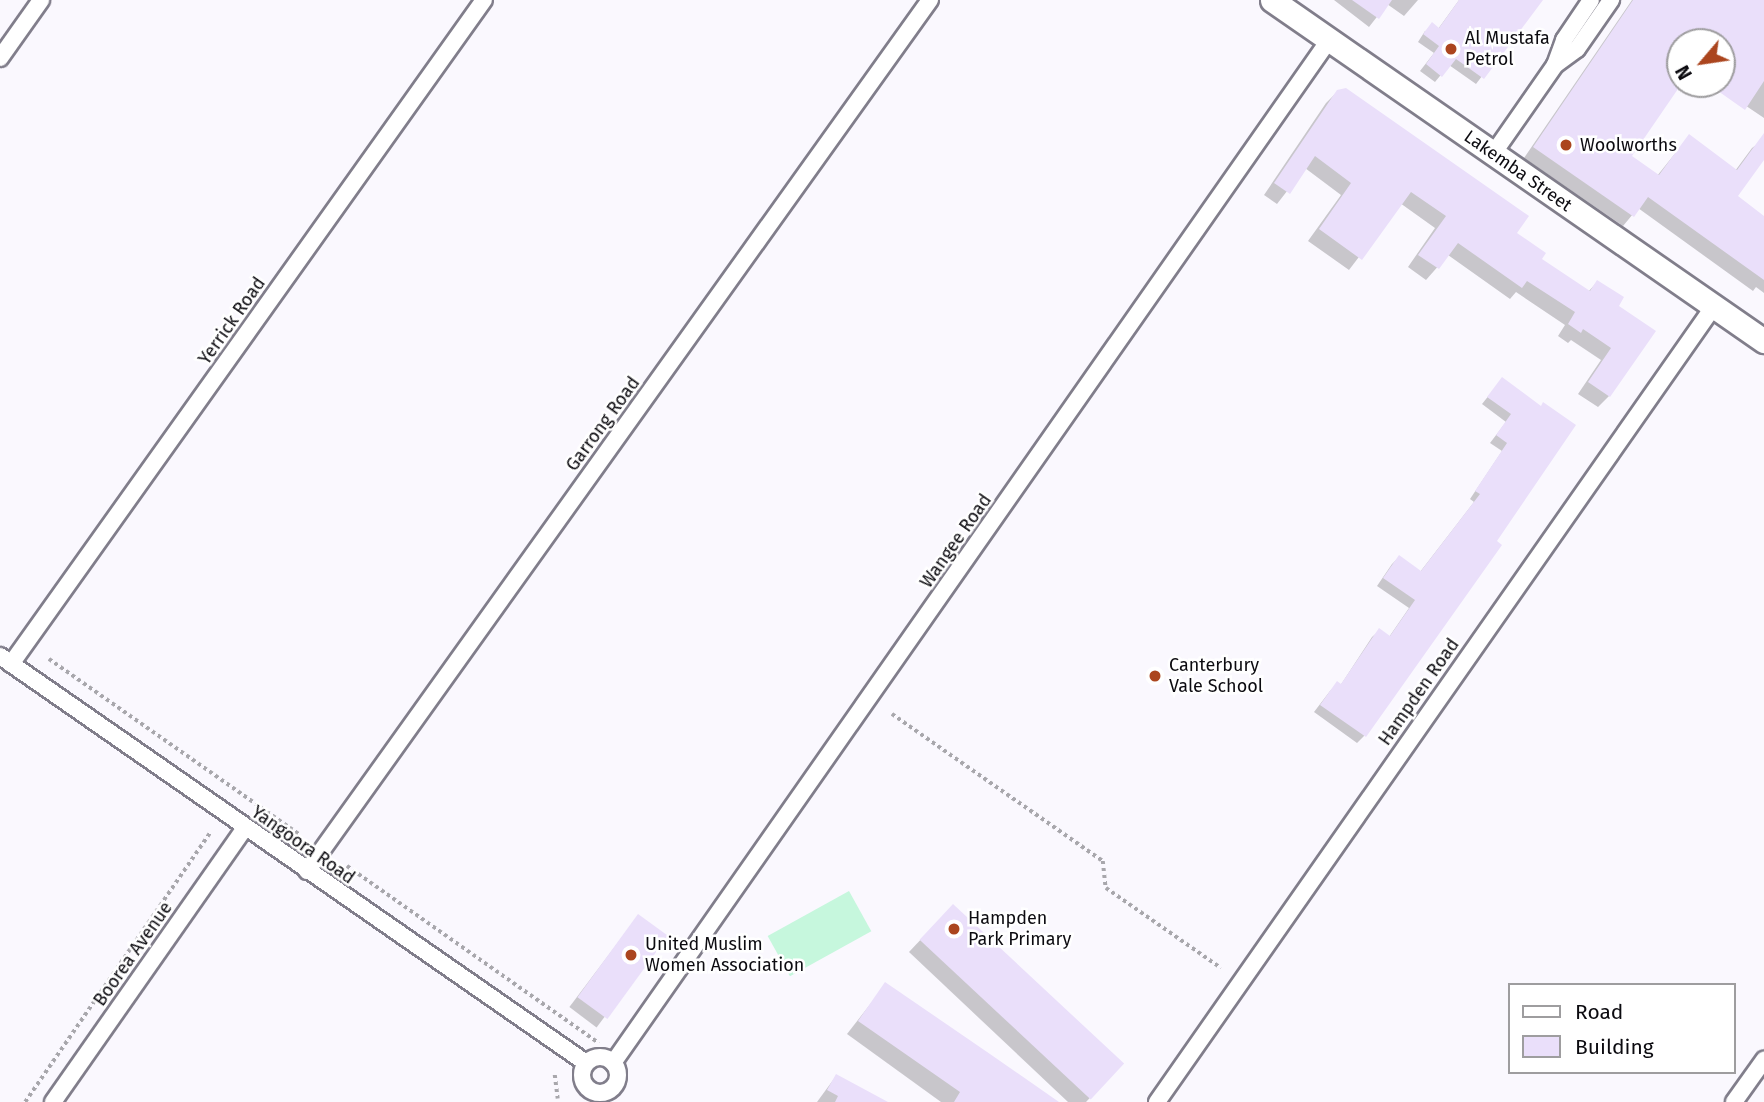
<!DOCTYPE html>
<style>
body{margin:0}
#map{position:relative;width:1764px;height:1102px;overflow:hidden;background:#faf8fe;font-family:"Fira Sans",sans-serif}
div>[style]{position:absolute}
.green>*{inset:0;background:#c6f7dd;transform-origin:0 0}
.shadow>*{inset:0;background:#0003;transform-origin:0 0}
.building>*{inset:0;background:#eadffa;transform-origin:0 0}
.path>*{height:3.5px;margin-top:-1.75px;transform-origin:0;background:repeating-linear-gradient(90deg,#a8a7ac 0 3.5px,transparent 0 7px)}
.roads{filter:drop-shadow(2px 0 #817e8b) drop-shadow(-2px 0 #817e8b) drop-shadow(0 2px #817e8b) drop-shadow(0 -2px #817e8b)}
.street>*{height:16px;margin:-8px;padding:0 8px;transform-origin:8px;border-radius:8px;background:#fff}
.street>.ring{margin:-8px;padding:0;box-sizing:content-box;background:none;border:16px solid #fff;border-radius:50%}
.secondary>*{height:23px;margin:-11.5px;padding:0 11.5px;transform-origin:11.5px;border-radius:11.5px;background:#fff}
.dots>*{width:19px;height:19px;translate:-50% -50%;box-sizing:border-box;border:4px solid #fff;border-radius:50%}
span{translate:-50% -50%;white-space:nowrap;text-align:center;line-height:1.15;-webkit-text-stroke:5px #fff;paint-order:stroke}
.poi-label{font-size:18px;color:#0c0b10}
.left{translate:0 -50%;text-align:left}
.street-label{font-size:18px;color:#0c0b10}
.legend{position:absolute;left:1508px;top:983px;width:228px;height:91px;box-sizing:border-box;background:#fff;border:2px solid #9e9d9f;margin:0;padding:9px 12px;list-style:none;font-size:21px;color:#0c0b10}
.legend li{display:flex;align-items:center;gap:14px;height:35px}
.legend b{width:35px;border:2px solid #9e9d9f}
.north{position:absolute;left:1666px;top:28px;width:70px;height:70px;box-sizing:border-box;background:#fff;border:2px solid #9e9d9f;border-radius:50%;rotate:241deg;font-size:19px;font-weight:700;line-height:28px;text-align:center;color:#0c0b10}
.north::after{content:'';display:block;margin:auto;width:24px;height:32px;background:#ab451e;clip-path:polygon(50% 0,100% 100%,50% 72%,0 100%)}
</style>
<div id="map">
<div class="green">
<i style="left:849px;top:891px;width:46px;height:93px;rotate:61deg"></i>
</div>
<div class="shadow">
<i style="clip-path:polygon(1334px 0,1418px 0,1404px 16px,1387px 4px,1369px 27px)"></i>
<i style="clip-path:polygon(1459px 0,1540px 0,1476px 84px,1449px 65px,1435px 82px,1420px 71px,1434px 53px,1418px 42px,1425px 31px,1438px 29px)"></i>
<i style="clip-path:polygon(1632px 0,1756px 0,1764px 6px,1764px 118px,1718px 87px,1727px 75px,1722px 72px,1722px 42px,1680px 42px,1680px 83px,1630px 157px,1657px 176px,1689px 136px,1735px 171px,1752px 148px,1764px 139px,1764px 157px,1736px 197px,1764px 218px,1764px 293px,1756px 287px,1753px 291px,1638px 208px,1623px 226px,1524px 158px)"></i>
<i style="clip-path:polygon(1338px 91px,1515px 233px,1540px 260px,1588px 292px,1597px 282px,1616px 306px,1609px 396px,1598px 407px,1578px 394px,1601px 360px,1571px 340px,1568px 343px,1558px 336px,1565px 325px,1516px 292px,1510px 299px,1448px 255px,1426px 280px,1408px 267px,1435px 228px,1400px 203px,1349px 270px,1308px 241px,1341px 195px,1305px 168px,1277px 204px,1264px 195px,1326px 103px)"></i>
<i style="clip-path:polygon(1502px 379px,1540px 407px,1364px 736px,1357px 743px,1314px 712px,1330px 691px,1337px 684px,1340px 686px,1372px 637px,1380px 630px,1389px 637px,1409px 608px,1377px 586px,1392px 564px,1399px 557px,1420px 572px,1474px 502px,1470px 499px,1502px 451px,1490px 443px,1506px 422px,1482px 404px)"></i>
<i style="left:638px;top:916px;width:34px;height:114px;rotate:37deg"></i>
<i style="clip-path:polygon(941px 918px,1121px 1065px,1086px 1102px,1068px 1102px,909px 952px)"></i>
<i style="clip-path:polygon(886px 984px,1056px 1102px,941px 1102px,847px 1034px)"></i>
<i style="clip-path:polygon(836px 1076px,884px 1102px,817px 1102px)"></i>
</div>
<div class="building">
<i style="clip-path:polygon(1352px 0,1392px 0,1379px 19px)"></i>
<i style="clip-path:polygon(1459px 0,1543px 0,1484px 79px,1456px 59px,1442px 77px,1426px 64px,1439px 46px,1423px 34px,1432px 22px,1439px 28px)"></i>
<i style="clip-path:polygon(1633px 0,1764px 0,1764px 81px,1745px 110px,1718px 91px,1736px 64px,1722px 55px,1722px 42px,1680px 42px,1680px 86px,1632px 156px,1659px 175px,1689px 134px,1737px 170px,1764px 133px,1764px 160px,1738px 196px,1764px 216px,1764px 280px,1648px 197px,1634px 217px,1533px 147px)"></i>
<i style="clip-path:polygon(1346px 88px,1529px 216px,1517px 233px,1546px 253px,1542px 259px,1590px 291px,1597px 280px,1624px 297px,1619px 306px,1656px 331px,1610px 397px,1588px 382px,1611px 348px,1583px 329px,1581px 333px,1568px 324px,1575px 312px,1527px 281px,1522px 288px,1458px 243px,1439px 269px,1418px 255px,1446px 216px,1411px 192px,1362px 260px,1319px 229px,1351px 183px,1315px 156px,1290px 194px,1274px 183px,1337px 90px)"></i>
<i style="clip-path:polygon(1502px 377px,1541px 406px,1543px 402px,1576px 425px,1497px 541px,1502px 545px,1366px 737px,1320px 705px,1337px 681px,1341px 684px,1379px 628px,1390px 636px,1415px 600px,1383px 578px,1399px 555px,1421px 571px,1480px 494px,1475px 491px,1507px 443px,1496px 435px,1511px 414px,1487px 397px)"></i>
<i style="left:953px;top:904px;width:234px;height:49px;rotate:43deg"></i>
<i style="left:638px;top:914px;width:37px;height:103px;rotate:36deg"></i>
<i style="clip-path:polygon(885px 982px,990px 1054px,1059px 1102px,954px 1102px,960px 1092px,858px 1021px)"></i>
<i style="clip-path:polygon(836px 1074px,888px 1102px,835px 1102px,838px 1096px,827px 1090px)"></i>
</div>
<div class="path">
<i style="left:49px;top:659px;width:307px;rotate:35deg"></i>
<i style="left:892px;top:714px;width:257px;rotate:34.9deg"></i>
<i style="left:1103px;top:861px;width:27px;rotate:84deg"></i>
<i style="left:1106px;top:888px;width:140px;rotate:34.8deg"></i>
<i style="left:347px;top:866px;width:308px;rotate:35.1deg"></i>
<i style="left:555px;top:1075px;width:24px;rotate:83deg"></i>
<i style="left:25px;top:1102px;width:326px;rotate:-55.5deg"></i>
</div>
<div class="roads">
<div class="street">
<i style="left:0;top:58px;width:71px;rotate:-54.7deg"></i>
<i style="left:1555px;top:65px;width:27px;rotate:-36deg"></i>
<i style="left:1577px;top:49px;width:60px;rotate:-55.2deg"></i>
<i style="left:1493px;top:154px;width:108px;rotate:-55.1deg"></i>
<i style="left:1555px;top:65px;width:27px;rotate:-70deg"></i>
<i style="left:1564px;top:40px;width:48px;rotate:-56deg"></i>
<i style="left:0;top:656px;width:713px;rotate:34.78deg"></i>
<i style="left:11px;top:664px;width:815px;rotate:-54.54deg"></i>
<i style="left:307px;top:871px;width:1071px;rotate:-54.43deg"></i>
<i class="ring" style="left:582px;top:1057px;width:20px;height:20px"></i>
<i style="left:613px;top:1063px;width:1249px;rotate:-55.01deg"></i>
<i style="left:53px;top:1102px;width:335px;rotate:-55deg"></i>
<i style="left:1157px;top:1102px;width:972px;rotate:-55.02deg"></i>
<i style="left:1734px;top:1102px;width:52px;rotate:-54.5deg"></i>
</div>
<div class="secondary">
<i style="left:1272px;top:0;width:599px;rotate:34.73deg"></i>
</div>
</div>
<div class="dots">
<i style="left:1451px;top:49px;background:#ab451e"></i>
<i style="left:1566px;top:145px;background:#ab451e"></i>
<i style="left:1155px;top:676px;background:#ab451e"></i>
<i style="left:954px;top:929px;background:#ab451e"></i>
<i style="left:631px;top:955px;background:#ab451e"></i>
</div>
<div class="poi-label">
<span class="left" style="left:1465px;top:49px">Al Mustafa<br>Petrol</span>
<span class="left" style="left:1580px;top:145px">Woolworths</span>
<span class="left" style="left:1169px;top:676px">Canterbury<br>Vale School</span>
<span class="left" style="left:968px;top:929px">Hampden<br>Park Primary</span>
<span class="left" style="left:645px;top:955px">United Muslim<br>Women Association</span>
</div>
<div class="street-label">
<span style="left:1518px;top:171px;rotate:35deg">Lakemba Street</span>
<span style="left:232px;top:321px;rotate:-55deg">Yerrick Road</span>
<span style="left:603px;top:424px;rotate:-54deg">Garrong Road</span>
<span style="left:956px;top:541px;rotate:-55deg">Wangee Road</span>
<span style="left:1419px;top:692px;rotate:-55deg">Hampden Road</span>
<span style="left:303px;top:845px;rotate:35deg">Yangoora Road</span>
<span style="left:133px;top:954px;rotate:-55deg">Boorea Avenue</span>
</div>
<ul class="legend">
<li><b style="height:9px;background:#fff"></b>Road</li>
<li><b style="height:19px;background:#eadffa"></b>Building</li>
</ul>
<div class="north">N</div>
</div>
